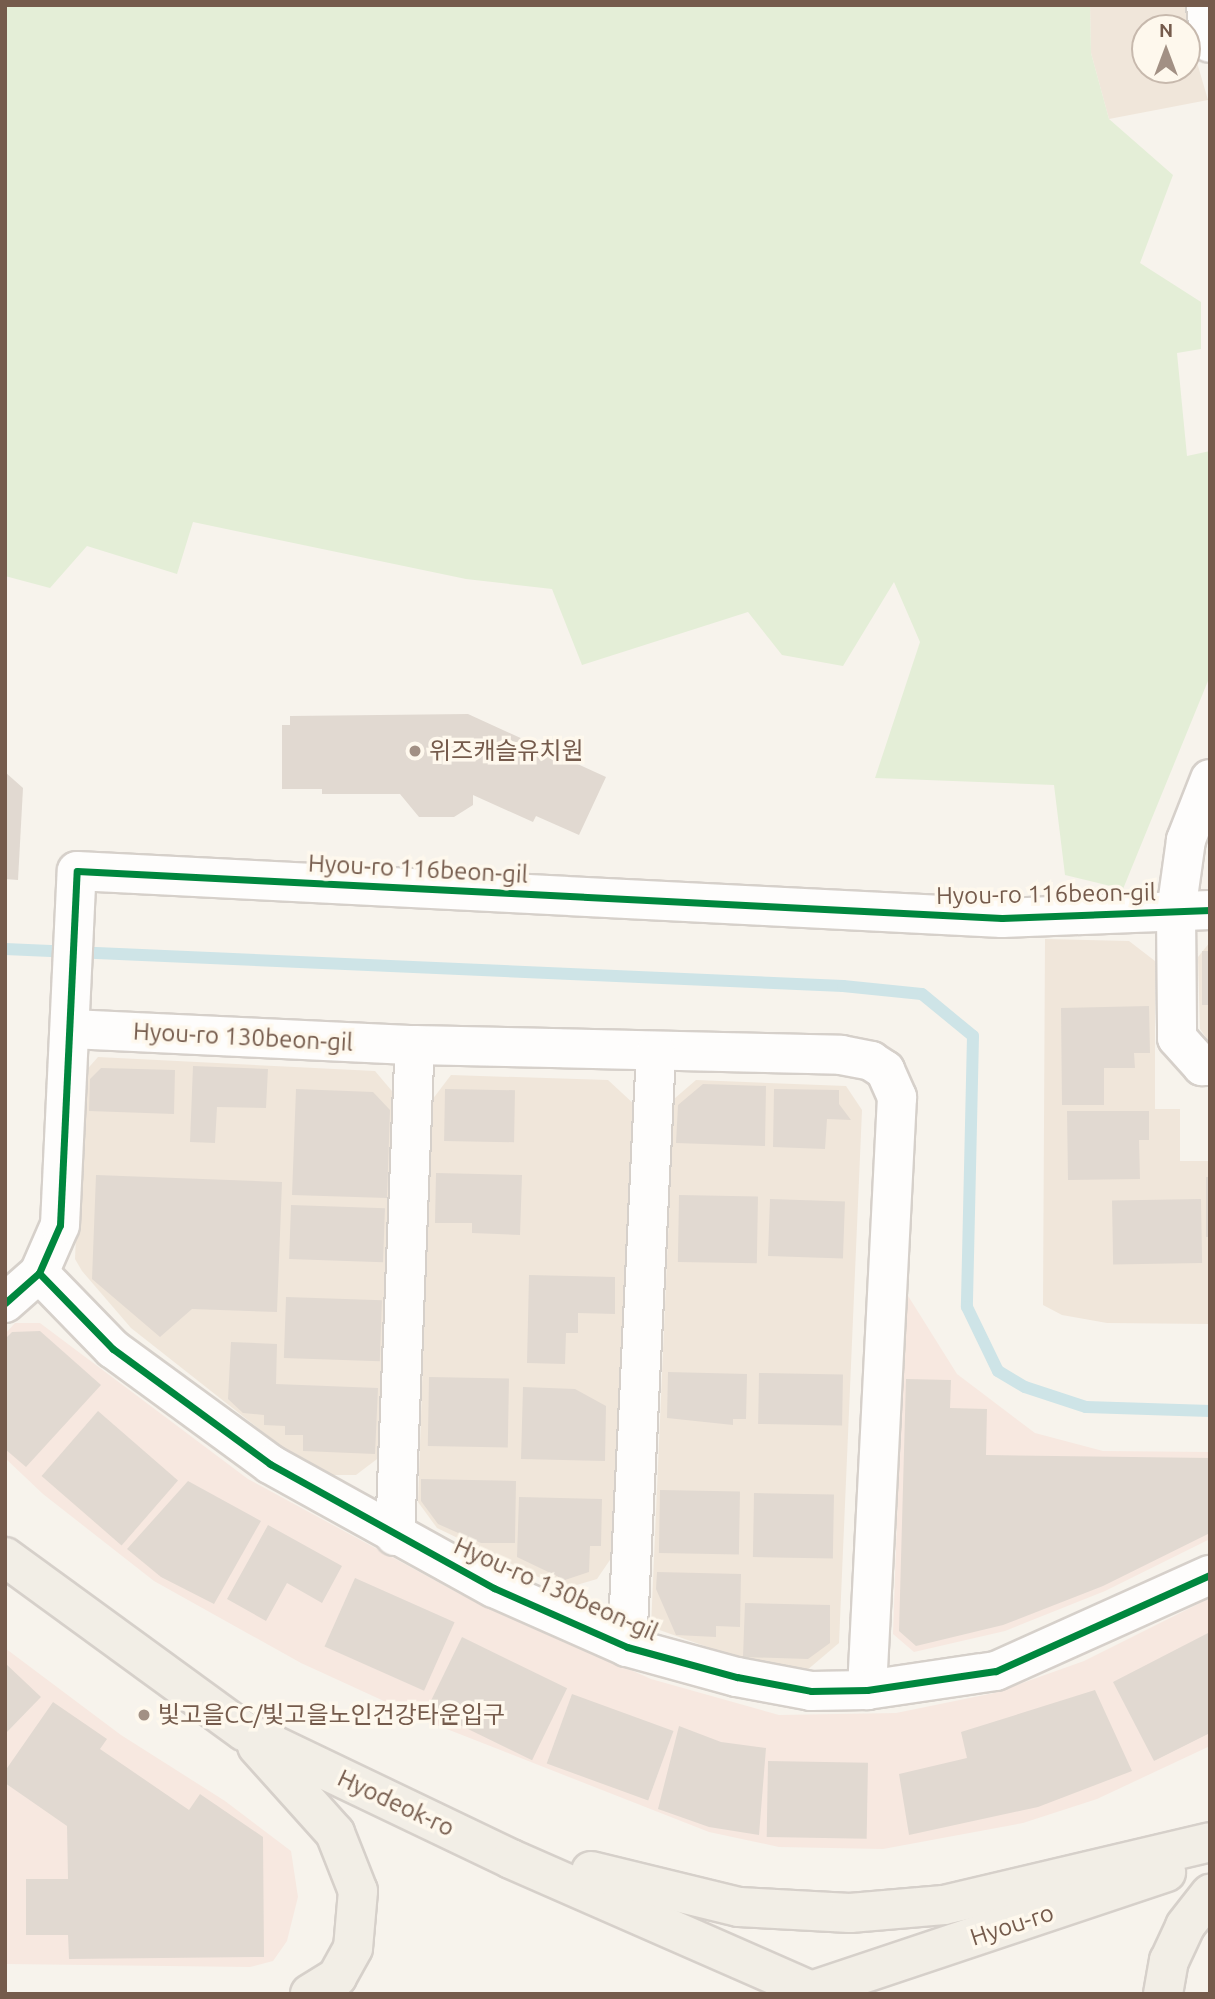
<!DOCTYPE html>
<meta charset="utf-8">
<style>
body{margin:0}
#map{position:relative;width:1215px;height:1999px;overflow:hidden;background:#f7f3ec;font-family:Ubuntu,"Noto Sans KR",sans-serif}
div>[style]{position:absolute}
.residential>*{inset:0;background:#f0e6da}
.commercial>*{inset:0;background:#f7e8e0}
.green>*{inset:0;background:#e4eed7}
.stream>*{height:12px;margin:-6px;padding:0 6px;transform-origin:6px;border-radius:6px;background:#cee4e7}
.building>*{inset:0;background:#e1d9d1;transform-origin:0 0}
.roads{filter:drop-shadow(2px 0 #d6d0ca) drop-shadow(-2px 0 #d6d0ca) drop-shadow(0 2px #d6d0ca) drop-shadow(0 -2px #d6d0ca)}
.minor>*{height:38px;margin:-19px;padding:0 19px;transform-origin:19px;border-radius:19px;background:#fefdfc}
.major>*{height:38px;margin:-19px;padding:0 19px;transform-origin:19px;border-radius:19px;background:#f2eee6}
.cycleway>*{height:7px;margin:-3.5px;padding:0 3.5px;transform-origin:3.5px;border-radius:3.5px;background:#00873e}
.dots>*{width:19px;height:19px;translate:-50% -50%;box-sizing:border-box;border:4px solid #fef8ed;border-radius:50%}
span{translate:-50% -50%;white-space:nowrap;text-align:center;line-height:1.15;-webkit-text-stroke:7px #fef8ed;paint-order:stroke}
.poi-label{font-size:24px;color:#755b4c}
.left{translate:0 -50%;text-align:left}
.street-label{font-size:24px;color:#755b4c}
.frame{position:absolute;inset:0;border:7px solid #755b4c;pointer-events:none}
.north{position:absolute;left:1131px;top:14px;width:70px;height:70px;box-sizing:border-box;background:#fef8ed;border:2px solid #c7b9ad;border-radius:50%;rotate:0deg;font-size:19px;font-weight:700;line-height:28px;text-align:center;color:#755b4c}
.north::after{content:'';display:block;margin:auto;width:24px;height:32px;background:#a29084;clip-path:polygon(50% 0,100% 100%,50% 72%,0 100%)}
</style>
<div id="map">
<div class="residential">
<i style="clip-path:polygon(evenodd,1090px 5px,1187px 5px,1191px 42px,1208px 100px,1109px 119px,1091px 53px,1090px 5px,1145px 28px,1187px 28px,1187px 70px,1145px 70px,1145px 28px)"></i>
<i style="clip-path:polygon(1045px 939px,1129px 941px,1155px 961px,1155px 1109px,1180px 1109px,1180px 1161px,1210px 1161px,1210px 1324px,1107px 1323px,1062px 1315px,1043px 1305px)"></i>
<i style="clip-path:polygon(1210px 942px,1210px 1043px,1200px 1029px,1198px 957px)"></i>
<i style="clip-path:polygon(98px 1057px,375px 1071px,397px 1097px,381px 1456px,356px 1475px,330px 1475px,282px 1447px,131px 1328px,82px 1271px,75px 1259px,83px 1074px)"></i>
<i style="clip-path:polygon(451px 1075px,608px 1080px,635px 1105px,614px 1554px,597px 1579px,563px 1589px,437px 1528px,418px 1502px,432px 1100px)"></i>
<i style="clip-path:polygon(696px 1080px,846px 1086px,862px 1110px,839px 1643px,806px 1671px,758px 1665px,651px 1627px,674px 1099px)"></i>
</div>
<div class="commercial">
<i style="clip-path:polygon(905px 1291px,957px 1374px,1035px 1433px,1103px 1451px,1210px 1452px,1210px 1539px,1105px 1591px,1005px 1631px,914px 1652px,893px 1634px)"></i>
<i style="clip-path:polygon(15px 1323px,40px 1323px,248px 1479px,460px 1594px,651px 1679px,779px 1715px,896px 1713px,994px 1693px,1084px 1661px,1210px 1598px,1210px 1746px,1097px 1799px,1023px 1823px,883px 1849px,779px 1847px,709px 1832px,434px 1724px,301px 1663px,154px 1581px,43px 1494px,5px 1458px,5px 1334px)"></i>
<i style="clip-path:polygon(5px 1648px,121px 1735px,225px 1801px,291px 1851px,298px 1897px,287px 1941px,273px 1961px,250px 1967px,5px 1964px)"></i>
</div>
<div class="green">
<i style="clip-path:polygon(5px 5px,1090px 5px,1091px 53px,1109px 119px,1173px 175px,1140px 263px,1201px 302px,1201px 349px,1177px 353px,1187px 456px,1210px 451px,1210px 676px,1123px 889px,1065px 875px,1054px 785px,875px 778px,920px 642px,894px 582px,843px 666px,782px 655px,748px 612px,582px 665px,552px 589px,466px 579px,193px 522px,177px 574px,87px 546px,50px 588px,5px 576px)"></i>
</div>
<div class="stream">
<i style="left:5px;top:949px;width:839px;rotate:2.53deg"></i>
<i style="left:843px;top:986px;width:79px;rotate:5.8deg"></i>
<i style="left:922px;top:994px;width:66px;rotate:39.5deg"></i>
<i style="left:973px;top:1036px;width:271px;rotate:91.3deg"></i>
<i style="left:967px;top:1307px;width:71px;rotate:64.2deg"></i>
<i style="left:998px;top:1371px;width:31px;rotate:31deg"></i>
<i style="left:1025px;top:1387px;width:64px;rotate:18.2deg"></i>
<i style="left:1086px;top:1407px;width:124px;rotate:1.8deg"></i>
</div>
<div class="building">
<i style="clip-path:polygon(468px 714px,606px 777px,579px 835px,536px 816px,533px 822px,473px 795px,473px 805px,454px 817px,419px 817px,400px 794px,322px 794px,322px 789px,282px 789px,282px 725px,290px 725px,290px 716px)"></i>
<i style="clip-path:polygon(5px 772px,23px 788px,18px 880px,5px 879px)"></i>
<i style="left:1210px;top:951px;width:54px;height:8px;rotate:90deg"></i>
<i style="clip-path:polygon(1149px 1006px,1150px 1053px,1134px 1053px,1135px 1068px,1104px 1068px,1104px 1105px,1062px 1105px,1061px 1008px)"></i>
<i style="clip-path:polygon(193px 1066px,268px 1069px,266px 1108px,217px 1107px,215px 1143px,190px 1142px)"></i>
<i style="clip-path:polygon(101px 1068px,175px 1070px,174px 1114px,89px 1111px,90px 1079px)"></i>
<i style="clip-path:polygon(703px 1084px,766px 1086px,765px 1146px,676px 1143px,678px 1105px)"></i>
<i style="clip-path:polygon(296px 1089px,373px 1092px,390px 1110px,387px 1198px,292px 1195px)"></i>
<i style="left:445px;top:1089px;width:70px;height:52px;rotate:1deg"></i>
<i style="clip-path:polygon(774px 1089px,839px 1090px,839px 1104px,851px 1120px,827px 1119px,825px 1149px,773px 1147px)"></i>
<i style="clip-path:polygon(1067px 1111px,1149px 1111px,1149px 1140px,1139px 1140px,1140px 1179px,1068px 1180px)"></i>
<i style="clip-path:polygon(436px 1173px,522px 1175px,520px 1235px,472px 1233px,472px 1223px,435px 1223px)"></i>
<i style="clip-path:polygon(96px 1175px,282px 1182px,277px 1312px,192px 1309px,160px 1337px,92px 1279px)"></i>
<i style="left:1206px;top:1177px;width:4px;height:60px"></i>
<i style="left:679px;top:1195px;width:79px;height:67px;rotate:1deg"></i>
<i style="left:770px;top:1199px;width:75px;height:57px;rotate:2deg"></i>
<i style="left:1201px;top:1199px;width:64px;height:89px;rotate:89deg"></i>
<i style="left:291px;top:1205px;width:94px;height:54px;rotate:2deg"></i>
<i style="clip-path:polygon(529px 1275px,615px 1277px,615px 1314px,578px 1313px,578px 1333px,566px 1333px,565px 1364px,527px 1363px)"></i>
<i style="left:286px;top:1297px;width:96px;height:61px;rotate:2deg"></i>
<i style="clip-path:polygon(40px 1331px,101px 1385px,26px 1467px,5px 1449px,5px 1339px,12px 1332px)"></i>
<i style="clip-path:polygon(231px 1342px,277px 1344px,276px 1384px,378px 1388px,375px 1454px,303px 1451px,303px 1435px,285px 1435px,285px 1426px,264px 1425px,264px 1415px,243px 1413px,228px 1399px)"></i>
<i style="clip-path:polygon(668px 1372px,747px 1374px,746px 1419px,733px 1419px,733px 1425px,667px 1418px)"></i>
<i style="left:759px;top:1373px;width:84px;height:51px;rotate:1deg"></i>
<i style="left:429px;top:1377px;width:80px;height:69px;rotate:1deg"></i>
<i style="clip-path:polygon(906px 1379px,951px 1380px,950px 1408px,987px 1409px,986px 1455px,1210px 1458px,1210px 1533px,1103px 1586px,1003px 1625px,916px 1646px,899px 1631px)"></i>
<i style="clip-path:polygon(523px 1387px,575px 1389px,606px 1406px,605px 1461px,521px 1459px)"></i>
<i style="left:98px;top:1411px;width:106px;height:86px;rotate:41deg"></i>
<i style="clip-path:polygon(421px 1479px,516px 1481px,515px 1543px,481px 1543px,438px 1524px,421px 1501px)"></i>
<i style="clip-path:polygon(188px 1481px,261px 1521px,214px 1604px,161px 1577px,127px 1549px)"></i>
<i style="left:660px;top:1490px;width:80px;height:63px;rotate:1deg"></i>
<i style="left:754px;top:1493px;width:80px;height:64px;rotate:1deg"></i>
<i style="clip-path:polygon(519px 1497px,602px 1499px,601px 1546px,590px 1546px,589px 1572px,565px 1580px,517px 1557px)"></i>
<i style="clip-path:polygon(268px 1525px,342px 1566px,322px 1603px,287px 1583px,266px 1621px,227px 1599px)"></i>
<i style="clip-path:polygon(657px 1572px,741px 1574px,740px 1627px,716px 1626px,716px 1637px,676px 1635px,656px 1589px)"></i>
<i style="left:355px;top:1578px;width:109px;height:75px;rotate:24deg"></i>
<i style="clip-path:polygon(745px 1603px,830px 1605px,830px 1643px,808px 1659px,743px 1657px)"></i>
<i style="clip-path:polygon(1210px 1632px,1210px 1733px,1154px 1761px,1113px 1682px)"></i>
<i style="left:462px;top:1637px;width:117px;height:80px;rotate:26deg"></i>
<i style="clip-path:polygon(5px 1663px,41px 1697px,5px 1734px)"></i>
<i style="clip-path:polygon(1095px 1690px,1132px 1771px,1038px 1807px,909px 1835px,899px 1774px,967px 1758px,961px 1732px)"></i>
<i style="left:572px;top:1694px;width:108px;height:74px;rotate:20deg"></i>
<i style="clip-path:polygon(53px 1702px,107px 1739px,100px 1749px,189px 1810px,200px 1794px,263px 1837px,264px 1957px,69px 1959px,68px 1935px,26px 1935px,26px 1879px,68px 1879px,67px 1826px,5px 1783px,5px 1771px)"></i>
<i style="clip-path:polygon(679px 1726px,721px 1742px,766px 1748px,759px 1835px,709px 1827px,658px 1809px)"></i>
<i style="left:768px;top:1761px;width:100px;height:76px;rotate:1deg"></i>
</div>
<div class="roads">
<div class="minor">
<i style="left:1206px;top:5px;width:38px;rotate:84deg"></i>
<i style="left:1210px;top:779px;width:66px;rotate:111.5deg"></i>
<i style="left:1186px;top:840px;width:73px;rotate:97.9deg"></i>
<i style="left:1176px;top:912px;width:126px;rotate:89.5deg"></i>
<i style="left:1177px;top:1038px;width:38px;rotate:48deg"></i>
<i style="left:1202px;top:1066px;width:8px"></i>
<i style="left:71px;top:1029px;width:344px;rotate:2.7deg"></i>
<i style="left:415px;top:1045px;width:426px;rotate:1.3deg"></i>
<i style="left:841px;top:1055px;width:31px;rotate:11deg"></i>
<i style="left:871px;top:1061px;width:17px;rotate:33deg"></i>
<i style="left:885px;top:1070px;width:30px;rotate:66deg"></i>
<i style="left:897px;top:1097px;width:594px;rotate:92.9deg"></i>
<i style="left:39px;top:1273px;width:106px;rotate:45.8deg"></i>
<i style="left:113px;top:1349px;width:195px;rotate:36.2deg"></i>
<i style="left:270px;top:1464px;width:256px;rotate:29deg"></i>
<i style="left:494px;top:1588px;width:145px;rotate:23.9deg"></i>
<i style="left:627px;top:1647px;width:114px;rotate:15.3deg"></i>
<i style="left:737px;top:1677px;width:75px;rotate:10.7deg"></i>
<i style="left:811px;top:1691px;width:56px;rotate:-1deg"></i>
<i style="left:867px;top:1690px;width:130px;rotate:-8.4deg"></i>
<i style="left:996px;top:1671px;width:235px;rotate:-24.2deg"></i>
<i style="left:5px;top:1303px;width:45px;rotate:-41.4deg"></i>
<i style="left:39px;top:1273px;width:52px;rotate:-66.4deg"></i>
<i style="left:60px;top:1225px;width:354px;rotate:-87.3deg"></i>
<i style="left:77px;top:871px;width:926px;rotate:2.91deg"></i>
<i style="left:1002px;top:918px;width:208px;rotate:-2.2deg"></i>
<i style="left:395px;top:1536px;width:491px;rotate:-87.7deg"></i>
<i style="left:627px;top:1647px;width:596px;rotate:-87.21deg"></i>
</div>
<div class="major">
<i style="left:5px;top:1557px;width:296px;rotate:36.1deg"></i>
<i style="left:244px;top:1731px;width:296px;rotate:25.6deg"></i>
<i style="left:511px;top:1859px;width:336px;rotate:23.7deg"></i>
<i style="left:257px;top:1746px;width:117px;rotate:48.1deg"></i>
<i style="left:335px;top:1833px;width:62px;rotate:68.4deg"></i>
<i style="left:358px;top:1891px;width:57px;rotate:95deg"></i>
<i style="left:353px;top:1948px;width:33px;rotate:119deg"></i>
<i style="left:337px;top:1977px;width:32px;rotate:148deg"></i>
<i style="left:591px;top:1871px;width:152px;rotate:13.7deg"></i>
<i style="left:739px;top:1907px;width:111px;rotate:3.1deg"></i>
<i style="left:850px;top:1913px;width:94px;rotate:-4.9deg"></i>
<i style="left:944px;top:1905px;width:273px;rotate:-13.3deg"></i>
<i style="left:802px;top:1994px;width:384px;rotate:-18.5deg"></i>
<i style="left:1163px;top:1994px;width:34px;rotate:-80deg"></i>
<i style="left:1169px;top:1961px;width:38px;rotate:-65deg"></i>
<i style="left:1185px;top:1926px;width:41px;rotate:-52deg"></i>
</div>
</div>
<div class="cycleway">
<i style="left:39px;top:1273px;width:106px;rotate:45.8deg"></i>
<i style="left:113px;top:1349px;width:195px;rotate:36.2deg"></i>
<i style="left:270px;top:1464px;width:256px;rotate:29deg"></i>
<i style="left:494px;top:1588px;width:145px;rotate:23.9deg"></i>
<i style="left:627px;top:1647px;width:114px;rotate:15.3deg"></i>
<i style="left:737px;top:1677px;width:75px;rotate:10.7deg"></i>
<i style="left:811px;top:1691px;width:56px;rotate:-1deg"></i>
<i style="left:867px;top:1690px;width:130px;rotate:-8.4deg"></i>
<i style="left:996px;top:1671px;width:235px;rotate:-24.2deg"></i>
<i style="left:5px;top:1303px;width:45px;rotate:-41.4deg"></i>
<i style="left:39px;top:1273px;width:52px;rotate:-66.4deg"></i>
<i style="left:60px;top:1225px;width:354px;rotate:-87.3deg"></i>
<i style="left:77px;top:871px;width:926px;rotate:2.91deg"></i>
<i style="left:1002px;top:918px;width:208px;rotate:-2.2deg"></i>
</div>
<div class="dots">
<i style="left:415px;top:751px;background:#a29084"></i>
<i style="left:144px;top:1715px;background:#a29084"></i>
</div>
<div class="poi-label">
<span class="left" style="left:429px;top:751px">위즈캐슬유치원</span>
<span class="left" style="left:158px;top:1715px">빛고을CC/빛고을노인건강타운입구</span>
</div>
<div class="street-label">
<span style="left:418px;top:869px;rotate:3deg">Hyou-ro 116beon-gil</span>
<span style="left:1046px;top:894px;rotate:-1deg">Hyou-ro 116beon-gil</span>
<span style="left:243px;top:1037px;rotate:3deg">Hyou-ro 130beon-gil</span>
<span style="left:556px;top:1589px;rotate:24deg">Hyou-ro 130beon-gil</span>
<span style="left:396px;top:1803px;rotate:25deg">Hyodeok-ro</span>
<span style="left:1012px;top:1925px;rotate:-18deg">Hyou-ro</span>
</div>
<div class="frame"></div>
<div class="north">N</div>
</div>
